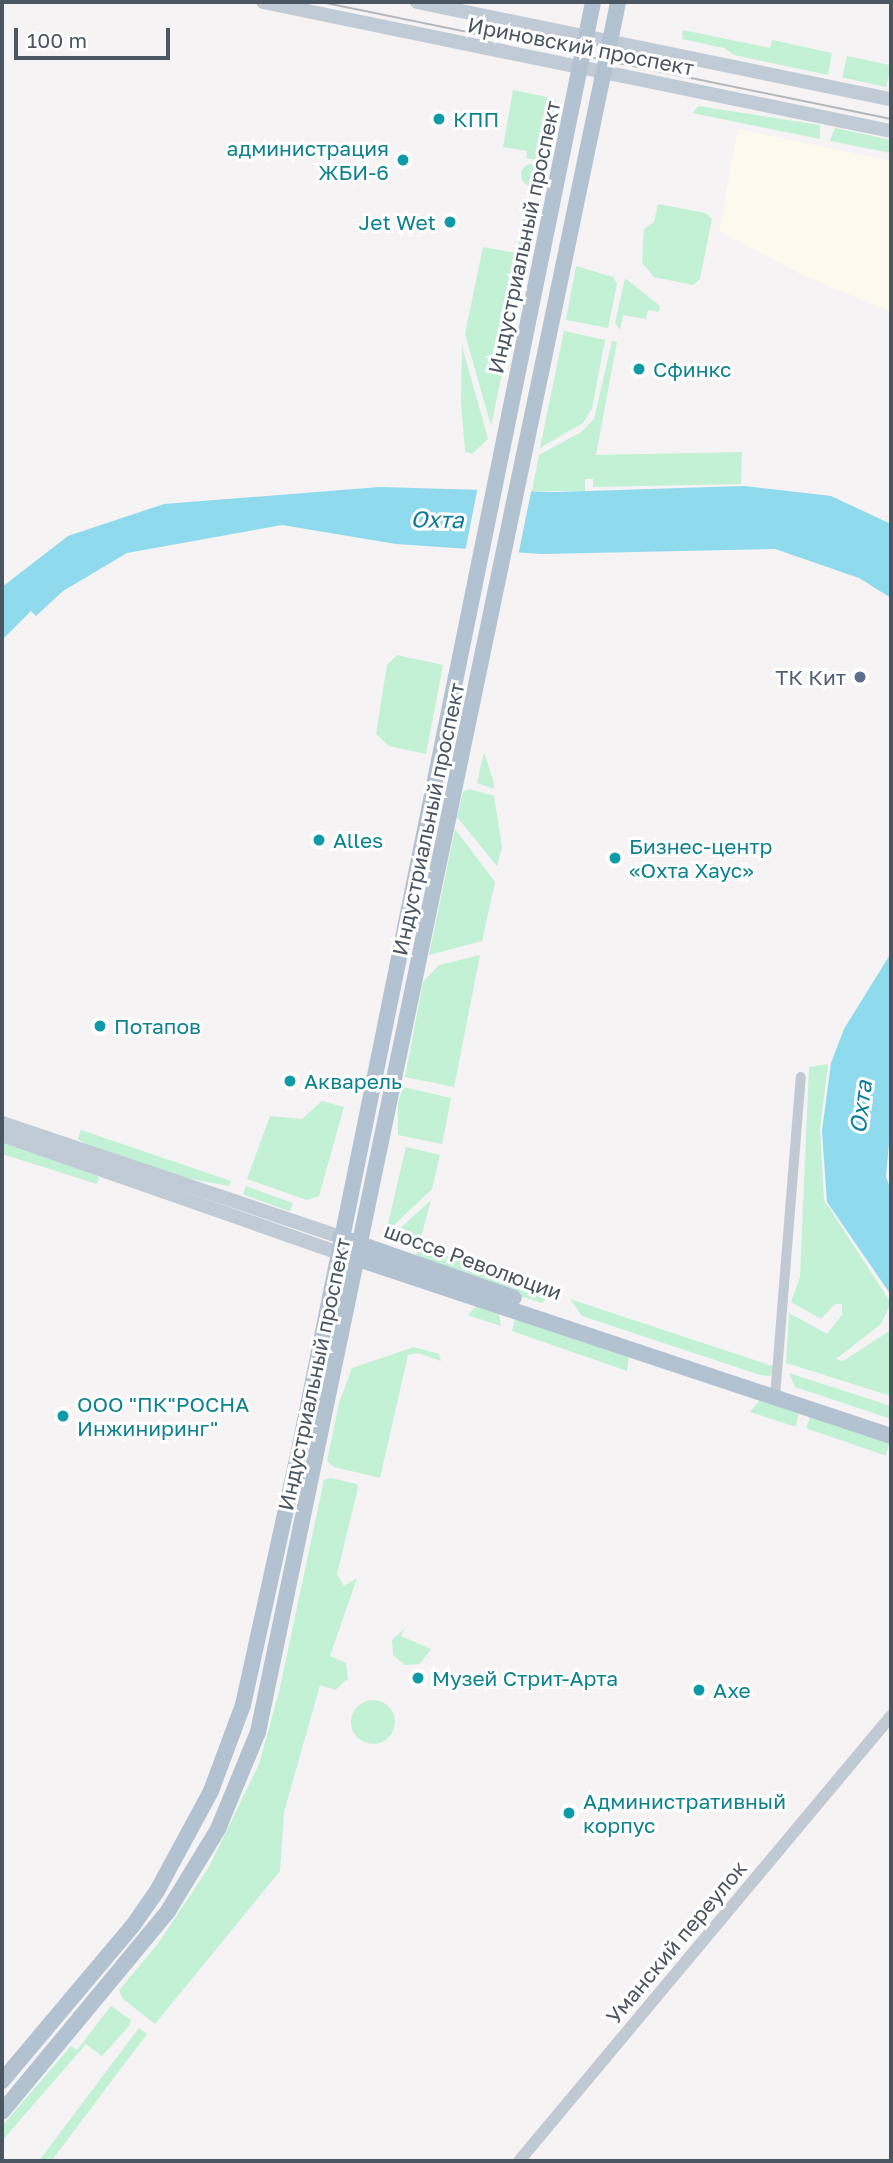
<!DOCTYPE html>
<meta charset="utf-8">
<style>
body{margin:0}
#map{position:relative;width:893px;height:2163px;overflow:hidden;background:#f5f3f3;font-family:"Golos Text",sans-serif}
div>[style]{position:absolute}
.commercial>*{inset:0;background:#fdf9ef}
.green>*{inset:0;background:#c3f1d5;transform-origin:0 0}
.round{border-radius:50%}
.water>*{inset:0;background:#90daee}
.pier>*{inset:0;background:#f5f3f3}
.minor>*{height:10px;margin:-5px;padding:0 5px;transform-origin:5px;border-radius:5px;background:#c1cad2}
.tertiary>*{height:12px;margin:-6px;padding:0 6px;transform-origin:6px;border-radius:6px;background:#c1cad2}
.secondary>*{height:14px;margin:-7px;padding:0 7px;transform-origin:7px;border-radius:7px;background:#c1cbd6}
.primary>*{height:16px;margin:-8px;padding:0 8px;transform-origin:8px;border-radius:8px;background:#b3c2d1}
.tram>*{height:2px;margin:-1px;padding:0 1px;transform-origin:1px;border-radius:1px;background:#b5b8bd}
.dots>*{width:19px;height:19px;translate:-50% -50%;box-sizing:border-box;border:4px solid #fff;border-radius:50%}
span{translate:-50% -50%;white-space:nowrap;text-align:center;line-height:1.15;-webkit-text-stroke:6px #fff;paint-order:stroke}
.street-label{font-size:21px;color:#4a5661}
.culture-label{font-size:21px;color:#0d838f}
.left{translate:0 -50%;text-align:left}
.right{translate:-100% -50%;text-align:right}
.service-label{font-size:21px;color:#4e5e75}
.water-label{font-size:23px;color:#0c7c9b;font-style:italic}
.frame{position:absolute;inset:0;border:4px solid #4a5661;pointer-events:none}
.scale{position:absolute;left:14px;top:28px;width:156px;height:32px;box-sizing:border-box;border:4px solid #4a5661;border-top:0;padding-left:9px;font-size:21px;line-height:24px;white-space:nowrap;color:#4a5661;-webkit-text-stroke:5px #fff;paint-order:stroke}
</style>
<div id="map">
<div class="commercial">
<i style="clip-path:polygon(738px 129px,891px 161px,891px 312px,804px 276px,719px 231px)"></i>
</div>
<div class="green">
<i style="clip-path:polygon(683px 30px,770px 48px,772px 40px,832px 53px,828px 75px,734px 55px,724px 48px,682px 39px)"></i>
<i style="left:847px;top:56px;width:45px;height:22px;rotate:12deg"></i>
<i style="clip-path:polygon(513px 90px,556px 99px,544px 161px,526px 158px,527px 151px,503px 147px)"></i>
<i style="clip-path:polygon(699px 106px,820px 125px,820px 139px,692px 113px)"></i>
<i style="clip-path:polygon(835px 128px,891px 140px,891px 153px,830px 141px)"></i>
<i class="round" style="left:521px;top:164px;width:22px;height:22px"></i>
<i style="clip-path:polygon(526px 204px,537px 206px,491px 426px,465px 334px,483px 247px,516px 253px)"></i>
<i style="clip-path:polygon(658px 204px,705px 213px,712px 219px,700px 279px,693px 285px,654px 277px,642px 263px,644px 229px,654px 222px)"></i>
<i style="clip-path:polygon(576px 266px,613px 277px,617px 284px,608px 328px,566px 320px)"></i>
<i style="clip-path:polygon(625px 278px,660px 306px,659px 312px,648px 310px,646px 319px,623px 315px,620px 330px,615px 323px)"></i>
<i style="clip-path:polygon(564px 331px,605px 340px,592px 408px,583px 423px,540px 448px)"></i>
<i style="clip-path:polygon(612px 341px,617px 342px,596px 455px,742px 452px,741px 484px,593px 487px,593px 479px,585px 479px,585px 491px,532px 491px,539px 455px,581px 432px,594px 419px)"></i>
<i style="clip-path:polygon(462px 346px,488px 439px,472px 454px,465px 452px,461px 402px)"></i>
<i style="clip-path:polygon(397px 655px,443px 665px,426px 754px,389px 746px,376px 734px,387px 665px)"></i>
<i style="clip-path:polygon(484px 752px,494px 783px,494px 789px,477px 783px)"></i>
<i style="clip-path:polygon(469px 789px,494px 796px,502px 847px,497px 866px,457px 817px,463px 792px)"></i>
<i style="clip-path:polygon(455px 829px,495px 882px,482px 941px,429px 955px)"></i>
<i style="clip-path:polygon(480px 955px,454px 1087px,405px 1077px,423px 982px,439px 965px)"></i>
<i style="clip-path:polygon(828px 1064px,820px 1129px,824px 1200px,891px 1303px,881px 1324px,836px 1359px,843px 1361px,891px 1330px,891px 1396px,786px 1363px,789px 1313px,827px 1334px,842px 1315px,842px 1304px,835px 1304px,821px 1319px,791px 1302px,800px 1277px,809px 1067px)"></i>
<i style="clip-path:polygon(403px 1087px,451px 1098px,442px 1144px,398px 1135px,398px 1103px)"></i>
<i style="clip-path:polygon(322px 1101px,344px 1107px,319px 1196px,307px 1200px,247px 1179px,270px 1116px,302px 1119px)"></i>
<i style="clip-path:polygon(81px 1130px,231px 1181px,229px 1186px,174px 1176px,89px 1146px,78px 1139px)"></i>
<i style="clip-path:polygon(2px 1142px,92px 1172px,99px 1178px,97px 1184px,2px 1154px)"></i>
<i style="clip-path:polygon(406px 1147px,440px 1155px,432px 1189px,391px 1228px,388px 1224px)"></i>
<i style="left:246px;top:1186px;width:50px;height:9px;rotate:20deg"></i>
<i style="clip-path:polygon(431px 1200px,420px 1241px,396px 1232px)"></i>
<i style="clip-path:polygon(419px 1246px,554px 1293px,542px 1303px,489px 1286px,416px 1256px)"></i>
<i style="clip-path:polygon(570px 1299px,778px 1368px,770px 1376px,760px 1375px,582px 1316px)"></i>
<i style="clip-path:polygon(477px 1306px,498px 1309px,501px 1326px,467px 1315px)"></i>
<i style="clip-path:polygon(515px 1318px,629px 1354px,627px 1371px,512px 1331px)"></i>
<i style="clip-path:polygon(414px 1347px,439px 1354px,441px 1361px,418px 1353px,408px 1355px,380px 1478px,334px 1467px,327px 1461px,339px 1403px,352px 1368px)"></i>
<i style="clip-path:polygon(789px 1373px,891px 1406px,891px 1419px,795px 1387px)"></i>
<i style="clip-path:polygon(760px 1400px,799px 1411px,796px 1427px,750px 1412px)"></i>
<i style="left:811px;top:1414px;width:84px;height:15px;rotate:19deg"></i>
<i style="clip-path:polygon(331px 1478px,357px 1484px,358px 1488px,337px 1574px,344px 1586px,357px 1578px,330px 1656px,346px 1663px,348px 1679px,335px 1690px,320px 1685px,284px 1812px,280px 1871px,155px 2024px,122px 1998px,119px 1990px,157px 1945px,209px 1867px,259px 1764px,279px 1692px,324px 1480px)"></i>
<i style="clip-path:polygon(404px 1629px,401px 1636px,431px 1649px,420px 1664px,405px 1665px,393px 1655px,392px 1640px)"></i>
<i class="round" style="left:351px;top:1700px;width:44px;height:44px"></i>
<i style="clip-path:polygon(111px 2006px,131px 2020px,129px 2026px,102px 2056px,86px 2044px,2px 2141px,2px 2126px,71px 2046px,77px 2050px)"></i>
<i style="left:139px;top:2028px;width:10px;height:175px;rotate:37deg"></i>
</div>
<div class="water">
<i style="clip-path:polygon(744px 486px,831px 496px,891px 524px,891px 598px,859px 578px,775px 549px,542px 554px,396px 544px,282px 525px,127px 553px,63px 591px,36px 616px,31px 611px,2px 640px,2px 587px,68px 536px,164px 504px,379px 487px,556px 492px)"></i>
<i style="clip-path:polygon(891px 953px,891px 1120px,886px 1177px,891px 1190px,891px 1295px,827px 1202px,822px 1131px,831px 1063px,844px 1029px)"></i>
</div>
<div class="pier">
<i style="clip-path:polygon(478px 486px,532px 487px,518px 556px,465px 552px)"></i>
</div>
<div class="minor">
<i style="left:775px;top:1397px;width:321px;rotate:-85.4deg"></i>
</div>
<div class="tertiary">
<i style="left:519px;top:2161px;width:580px;rotate:-50.11deg"></i>
</div>
<div class="secondary">
<i style="left:263px;top:2px;width:641px;rotate:11.61deg"></i>
<i style="left:417px;top:2px;width:484px;rotate:11.6deg"></i>
<i style="left:2px;top:1123px;width:357px;rotate:18.6deg"></i>
<i style="left:2px;top:1135px;width:355px;rotate:19.3deg"></i>
</div>
<div class="primary">
<i style="left:340px;top:1237px;width:184px;rotate:19.3deg"></i>
<i style="left:352px;top:1257px;width:568px;rotate:18.37deg"></i>
<i style="left:2px;top:2081px;width:205px;rotate:-49.9deg"></i>
<i style="left:134px;top:1924px;width:40px;rotate:-55.1deg"></i>
<i style="left:157px;top:1891px;width:114px;rotate:-61.6deg"></i>
<i style="left:211px;top:1791px;width:92px;rotate:-69.6deg"></i>
<i style="left:243px;top:1705px;width:266px;rotate:-77.6deg"></i>
<i style="left:300px;top:1445px;width:1472px;rotate:-78.52deg"></i>
<i style="left:2px;top:2112px;width:261px;rotate:-50.4deg"></i>
<i style="left:168px;top:1911px;width:96px;rotate:-58.6deg"></i>
<i style="left:218px;top:1829px;width:105px;rotate:-67.6deg"></i>
<i style="left:258px;top:1732px;width:1767px;rotate:-78.24deg"></i>
</div>
<div class="tram">
<i style="left:321px;top:2px;width:582px;rotate:11.6deg"></i>
</div>
<div class="dots">
<i style="left:439px;top:119px;background:#0f9aa8"></i>
<i style="left:403px;top:160px;background:#0f9aa8"></i>
<i style="left:450px;top:222px;background:#0f9aa8"></i>
<i style="left:639px;top:369px;background:#0f9aa8"></i>
<i style="left:860px;top:677px;background:#5c6f8a"></i>
<i style="left:319px;top:840px;background:#0f9aa8"></i>
<i style="left:615px;top:858px;background:#0f9aa8"></i>
<i style="left:100px;top:1026px;background:#0f9aa8"></i>
<i style="left:290px;top:1081px;background:#0f9aa8"></i>
<i style="left:63px;top:1416px;background:#0f9aa8"></i>
<i style="left:418px;top:1678px;background:#0f9aa8"></i>
<i style="left:699px;top:1690px;background:#0f9aa8"></i>
<i style="left:569px;top:1813px;background:#0f9aa8"></i>
</div>
<div class="street-label">
<span style="left:581px;top:46px;rotate:11deg">Ириновский проспект</span>
<span style="left:524px;top:237px;rotate:-78deg">Индустриальный проспект</span>
<span style="left:428px;top:819px;rotate:-78deg">Индустриальный проспект</span>
<span style="left:473px;top:1261px;rotate:20deg">шоссе Революции</span>
<span style="left:314px;top:1374px;rotate:-78deg">Индустриальный проспект</span>
<span style="left:676px;top:1942px;rotate:-50deg">Уманский переулок</span>
</div>
<div class="culture-label">
<span class="left" style="left:453px;top:119px">КПП</span>
<span class="right" style="left:389px;top:160px">администрация<br>ЖБИ-6</span>
<span class="right" style="left:436px;top:222px">Jet Wet</span>
<span class="left" style="left:653px;top:369px">Сфинкс</span>
<span class="left" style="left:333px;top:840px">Alles</span>
<span class="left" style="left:629px;top:858px">Бизнес-центр<br>«Охта Хаус»</span>
<span class="left" style="left:114px;top:1026px">Потапов</span>
<span class="left" style="left:304px;top:1081px">Акварель</span>
<span class="left" style="left:77px;top:1416px">ООО "ПК"РОСНА<br>Инжиниринг"</span>
<span class="left" style="left:432px;top:1678px">Музей Стрит-Арта</span>
<span class="left" style="left:713px;top:1690px">Ахе</span>
<span class="left" style="left:583px;top:1813px">Административный<br>корпус</span>
</div>
<div class="service-label">
<span class="right" style="left:846px;top:677px">ТК Кит</span>
</div>
<div class="water-label">
<span style="left:437px;top:519px;rotate:1deg">Охта</span>
<span style="left:860px;top:1107px;rotate:-83deg">Охта</span>
</div>
<div class="frame"></div>
<div class="scale">100 m</div>
</div>
